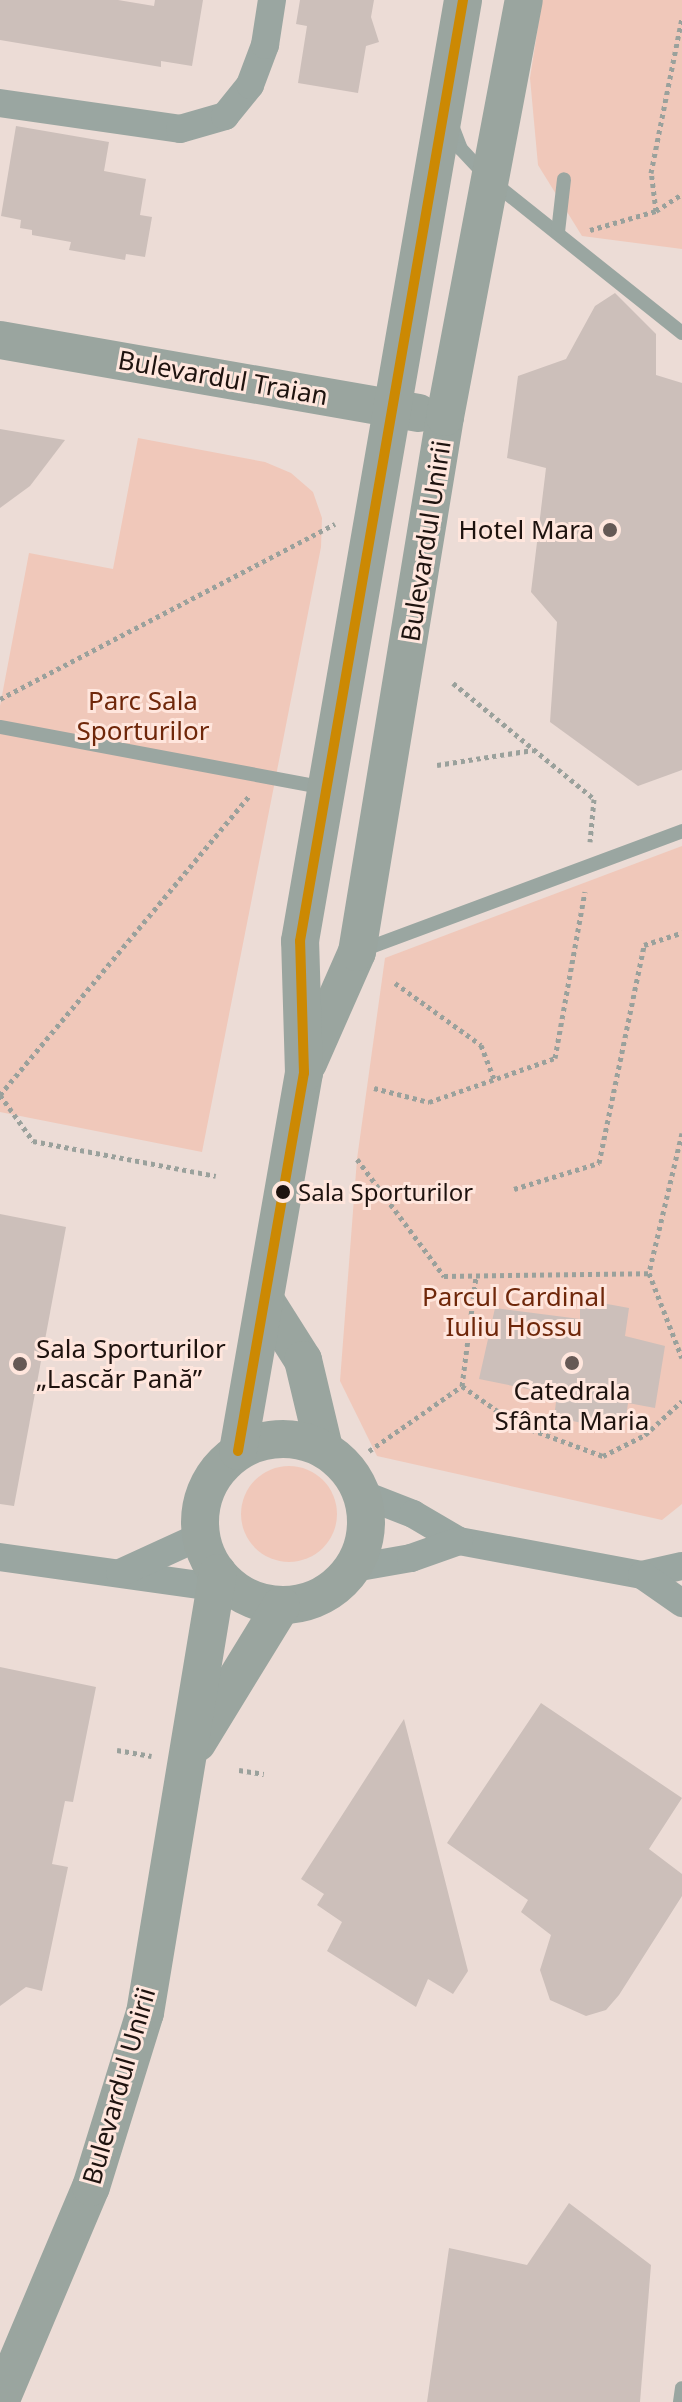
<!DOCTYPE html>
<meta charset="utf-8">
<style>
body{margin:0}
#map{position:relative;width:682px;height:2402px;overflow:hidden;background:#ecdcd6;font-family:"Noto Sans",sans-serif}
div>[style]{position:absolute}
.green>*{inset:0;background:#f0c8ba}
.round{border-radius:50%}
.building>*{inset:0;background:#ccbfba}
.path>*{height:5px;margin-top:-2.5px;transform-origin:0;background:repeating-linear-gradient(90deg,#9aa19c 0 4px,transparent 0 8px)}
.lane>*{height:14px;margin:-7px;padding:0 7px;transform-origin:7px;border-radius:7px;background:#9aa6a1}
.street>*{height:28px;margin:-14px;padding:0 14px;transform-origin:14px;border-radius:14px;background:#9aa6a1}
.secondary>*{height:38px;margin:-19px;padding:0 19px;transform-origin:19px;border-radius:19px;background:#9aa59f}
.secondary>.ring{margin:-19px;padding:0;box-sizing:content-box;background:none;border:38px solid #9aa59f;border-radius:50%}
.bus-1>*{height:10px;margin:-5px;padding:0 5px;transform-origin:5px;border-radius:5px;background:#cc8903}
.dots>*{width:22px;height:22px;translate:-50% -50%;box-sizing:border-box;border:4px solid #ffe6dd;border-radius:50%}
span{translate:-50% -50%;white-space:nowrap;text-align:center;line-height:1.15;-webkit-text-stroke:6px #ffe6dd;paint-order:stroke}
.bus-label{font-size:24px;color:#1e130f}
.left{translate:0 -50%;text-align:left}
.street-label{font-size:26px;color:#1e130f}
.poi-label{font-size:26px;color:#1e130f}
.right{translate:-100% -50%;text-align:right}
.park-label{font-size:26px;color:#6f270a}
</style>
<div id="map">
<div class="green">
<i style="clip-path:polygon(542px 0,682px 0,682px 249px,582px 236px,538px 165px,530px 78px)"></i>
<i style="clip-path:polygon(138px 438px,265px 462px,291px 473px,313px 492px,322px 518px,321px 547px,202px 1152px,0 1112px,0 706px,29px 553px,113px 569px)"></i>
<i style="clip-path:polygon(682px 846px,682px 1504px,662px 1520px,377px 1456px,340px 1381px,357px 1159px,385px 958px)"></i>
<i class="round" style="left:241px;top:1466px;width:96px;height:96px"></i>
</div>
<div class="building">
<i style="clip-path:polygon(0 0,118px 0,154px 6px,155px 0,203px 0,192px 66px,161px 61px,161px 67px,0 40px)"></i>
<i style="clip-path:polygon(300px 0,374px 0,371px 17px,379px 42px,366px 46px,358px 93px,298px 83px,307px 26px,296px 24px)"></i>
<i style="clip-path:polygon(16px 126px,109px 142px,104px 171px,146px 179px,140px 215px,152px 217px,145px 257px,126px 254px,125px 260px,69px 250px,71px 242px,32px 235px,32px 230px,20px 228px,21px 220px,1px 216px)"></i>
<i style="clip-path:polygon(615px 293px,656px 334px,656px 375px,682px 383px,682px 770px,638px 786px,550px 722px,557px 622px,531px 592px,546px 468px,507px 458px,518px 376px,566px 359px,595px 306px)"></i>
<i style="clip-path:polygon(0 429px,65px 440px,30px 486px,0 508px)"></i>
<i style="clip-path:polygon(0 1214px,66px 1227px,14px 1506px,0 1504px)"></i>
<i style="clip-path:polygon(580px 1299px,629px 1308px,625px 1336px,665px 1346px,655px 1408px,628px 1403px,624px 1432px,554px 1417px,557px 1395px,479px 1379px,495px 1308px,580px 1319px)"></i>
<i style="clip-path:polygon(0 1667px,96px 1687px,73px 1802px,65px 1801px,52px 1864px,68px 1867px,42px 1991px,26px 1987px,0 2006px)"></i>
<i style="clip-path:polygon(541px 1703px,682px 1798px,649px 1849px,682px 1874px,682px 1896px,619px 1995px,606px 2010px,586px 2016px,550px 2000px,540px 1970px,551px 1935px,521px 1912px,528px 1900px,447px 1843px)"></i>
<i style="clip-path:polygon(404px 1719px,468px 1971px,453px 1994px,428px 1979px,416px 2007px,327px 1951px,342px 1922px,317px 1905px,324px 1894px,301px 1879px)"></i>
<i style="clip-path:polygon(569px 2203px,651px 2265px,640px 2402px,427px 2402px,449px 2248px,527px 2265px)"></i>
</div>
<div class="path">
<i style="left:656px;top:211px;width:38px;rotate:-97deg"></i>
<i style="left:651px;top:173px;width:158px;rotate:-78.7deg"></i>
<i style="left:590px;top:230px;width:69px;rotate:-16.1deg"></i>
<i style="left:656px;top:211px;width:31px;rotate:-33deg"></i>
<i style="left:453px;top:683px;width:183px;rotate:39.4deg"></i>
<i style="left:594px;top:799px;width:43px;rotate:95.3deg"></i>
<i style="left:0;top:699px;width:378px;rotate:-27.6deg"></i>
<i style="left:437px;top:765px;width:97px;rotate:-8.9deg"></i>
<i style="left:395px;top:983px;width:106px;rotate:35.8deg"></i>
<i style="left:481px;top:1045px;width:36px;rotate:69deg"></i>
<i style="left:374px;top:1088px;width:57px;rotate:14.3deg"></i>
<i style="left:429px;top:1102px;width:133px;rotate:-19.2deg"></i>
<i style="left:555px;top:1058px;width:169px;rotate:-79.8deg"></i>
<i style="left:0;top:1095px;width:389px;rotate:-50.2deg"></i>
<i style="left:0;top:1095px;width:57px;rotate:54.3deg"></i>
<i style="left:33px;top:1141px;width:186px;rotate:10.8deg"></i>
<i style="left:682px;top:1133px;width:144px;rotate:103.3deg"></i>
<i style="left:649px;top:1273px;width:91px;rotate:68.8deg"></i>
<i style="left:357px;top:1159px;width:146px;rotate:53.4deg"></i>
<i style="left:444px;top:1276px;width:205px;rotate:-0.8deg"></i>
<i style="left:514px;top:1189px;width:89px;rotate:-17deg"></i>
<i style="left:599px;top:1163px;width:223px;rotate:-78.3deg"></i>
<i style="left:644px;top:945px;width:40px;rotate:-18deg"></i>
<i style="left:462px;top:1386px;width:66px;rotate:35.1deg"></i>
<i style="left:516px;top:1424px;width:93px;rotate:20.2deg"></i>
<i style="left:603px;top:1456px;width:47px;rotate:-26.6deg"></i>
<i style="left:645px;top:1435px;width:50px;rotate:-42.6deg"></i>
<i style="left:369px;top:1451px;width:113px;rotate:-35deg"></i>
<i style="left:462px;top:1386px;width:111px;rotate:-82.7deg"></i>
<i style="left:117px;top:1750px;width:35px;rotate:10deg"></i>
<i style="left:239px;top:1770px;width:25px;rotate:9deg"></i>
</div>
<div class="lane">
<i style="left:451px;top:123px;width:28px;rotate:69deg"></i>
<i style="left:461px;top:149px;width:41px;rotate:47deg"></i>
<i style="left:489px;top:179px;width:247px;rotate:38.6deg"></i>
<i style="left:558px;top:232px;width:53px;rotate:-83.5deg"></i>
<i style="left:0;top:727px;width:332px;rotate:10.6deg"></i>
<i style="left:360px;top:951px;width:344px;rotate:-20.4deg"></i>
<i style="left:680px;top:2402px;width:14px;rotate:-82deg"></i>
</div>
<div class="street">
<i style="left:0;top:103px;width:182px;rotate:8.2deg"></i>
<i style="left:180px;top:129px;width:47px;rotate:-16.1deg"></i>
<i style="left:225px;top:116px;width:40px;rotate:-51deg"></i>
<i style="left:250px;top:85px;width:43px;rotate:-69.4deg"></i>
<i style="left:265px;top:45px;width:46px;rotate:-81.2deg"></i>
<i style="left:362px;top:1494px;width:55px;rotate:21.4deg"></i>
<i style="left:413px;top:1514px;width:53px;rotate:30.4deg"></i>
<i style="left:459px;top:1541px;width:186px;rotate:10.5deg"></i>
<i style="left:642px;top:1575px;width:41px;rotate:-12.7deg"></i>
<i style="left:0;top:1557px;width:238px;rotate:8deg"></i>
<i style="left:354px;top:1568px;width:58px;rotate:-10deg"></i>
<i style="left:411px;top:1558px;width:51px;rotate:-19.5deg"></i>
<i style="left:120px;top:1573px;width:89px;rotate:-24.6deg"></i>
<i style="left:642px;top:1575px;width:49px;rotate:35deg"></i>
</div>
<div class="secondary">
<i style="left:0;top:340px;width:425px;rotate:9.9deg"></i>
<i style="left:308px;top:1063px;width:121px;rotate:-66.2deg"></i>
<i style="left:357px;top:952px;width:542px;rotate:-80.66deg"></i>
<i style="left:445px;top:417px;width:424px;rotate:-79.3deg"></i>
<i style="left:265px;top:1300px;width:71px;rotate:57.7deg"></i>
<i style="left:303px;top:1360px;width:90px;rotate:76.6deg"></i>
<i class="ring" style="left:200px;top:1439px;width:128px;height:128px"></i>
<i style="left:238px;top:1451px;width:384px;rotate:-80.1deg"></i>
<i style="left:304px;top:1073px;width:132px;rotate:-91.7deg"></i>
<i style="left:300px;top:941px;width:955px;rotate:-80.17deg"></i>
<i style="left:197px;top:1743px;width:161px;rotate:-58.5deg"></i>
<i style="left:0;top:2402px;width:233px;rotate:-67.1deg"></i>
<i style="left:91px;top:2187px;width:182px;rotate:-72.8deg"></i>
<i style="left:145px;top:2013px;width:446px;rotate:-80.6deg"></i>
</div>
<div class="bus-1">
<i style="left:238px;top:1451px;width:384px;rotate:-80.1deg"></i>
<i style="left:304px;top:1073px;width:132px;rotate:-91.7deg"></i>
<i style="left:300px;top:941px;width:955px;rotate:-80.17deg"></i>
</div>
<div class="dots">
<i style="left:610px;top:530px;background:#665955"></i>
<i style="left:283px;top:1192px;background:#1e130f"></i>
<i style="left:572px;top:1363px;background:#665955"></i>
<i style="left:20px;top:1364px;background:#665955"></i>
</div>
<div class="bus-label">
<span class="left" style="left:298px;top:1192px">Sala Sporturilor</span>
</div>
<div class="street-label">
<span style="left:223px;top:378px;rotate:10deg">Bulevardul Traian</span>
<span style="left:426px;top:541px;rotate:-81deg">Bulevardul Unirii</span>
<span style="left:119px;top:2086px;rotate:-74deg">Bulevardul Unirii</span>
</div>
<div class="poi-label">
<span class="right" style="left:594px;top:530px">Hotel Mara</span>
<span class="left" style="left:36px;top:1364px">Sala Sporturilor<br>„Lascăr Pană”</span>
<span style="left:572px;top:1406px">Catedrala<br>Sfânta Maria</span>
</div>
<div class="park-label">
<span style="left:143px;top:716px">Parc Sala<br>Sporturilor</span>
<span style="left:514px;top:1312px">Parcul Cardinal<br>Iuliu Hossu</span>
</div>
</div>
